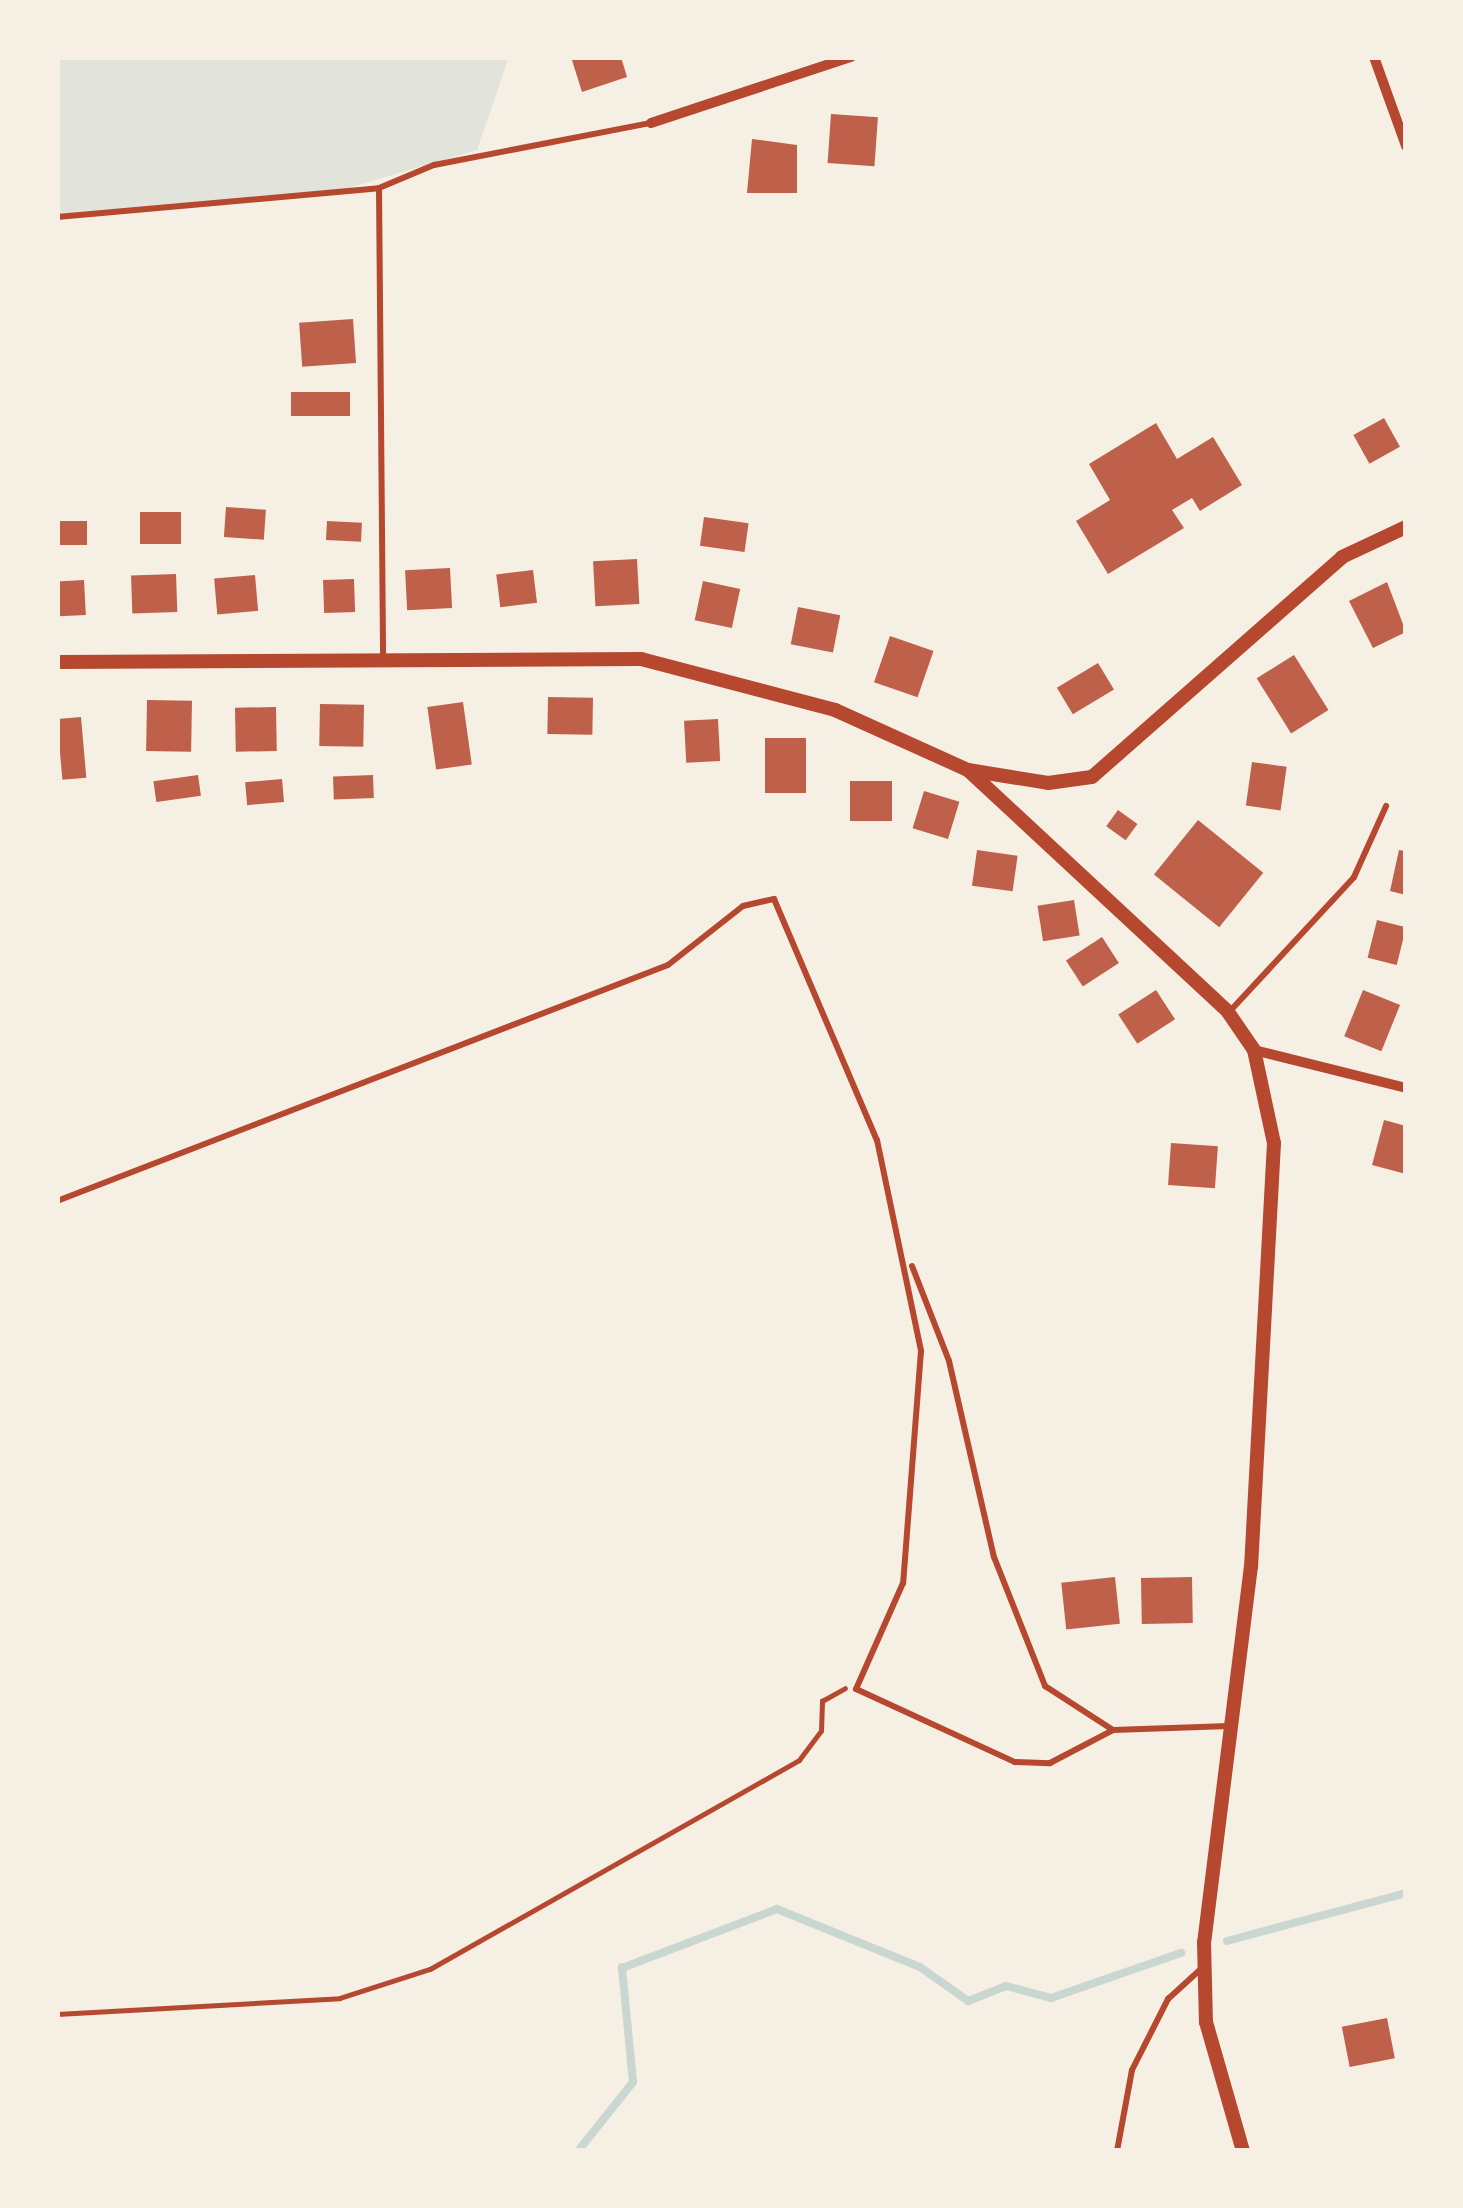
<!DOCTYPE html>
<style>
body{margin:0}
#map{position:relative;width:1463px;height:2208px;overflow:hidden;background:#f6efe4;font-family:Lato,sans-serif}
div>[style]{position:absolute}
.green>*{inset:0;background:#e2e4dc}
.stream>*{height:8px;margin:-4px;padding:0 4px;transform-origin:4px;border-radius:4px;background:#c9d6d2}
.building>*{inset:0;background:#bf614a;transform-origin:0 0}
.path>*{height:4.5px;margin:-2.25px;padding:0 2.25px;transform-origin:2.25px;border-radius:2.25px;background:#b5482f}
.service>*{height:6px;margin:-3px;padding:0 3px;transform-origin:3px;border-radius:3px;background:#b5482f}
.minor>*{height:10px;margin:-5px;padding:0 5px;transform-origin:5px;border-radius:5px;background:#b5482f}
.tertiary>*{height:14px;margin:-7px;padding:0 7px;transform-origin:7px;border-radius:7px;background:#b5482f}
span{translate:-50% -50%;white-space:nowrap;text-align:center;line-height:1.15;-webkit-text-stroke:9px #f6efe4;paint-order:stroke}
.frame{position:absolute;inset:0;border:60px solid #f6efe4;pointer-events:none}
</style>
<div id="map">
<div class="green">
<i style="clip-path:polygon(57px 57px,509px 57px,477px 150px,348px 188px,57px 216px)"></i>
</div>
<div class="stream">
<i style="left:1227px;top:1941px;width:185px;rotate:-15deg"></i>
<i style="left:578px;top:2151px;width:88px;rotate:-51.4deg"></i>
<i style="left:633px;top:2082px;width:115px;rotate:-95.5deg"></i>
<i style="left:622px;top:1968px;width:166px;rotate:-20.8deg"></i>
<i style="left:777px;top:1909px;width:154px;rotate:22.1deg"></i>
<i style="left:920px;top:1967px;width:59px;rotate:35.3deg"></i>
<i style="left:968px;top:2001px;width:41px;rotate:-21.5deg"></i>
<i style="left:1006px;top:1986px;width:47px;rotate:14.9deg"></i>
<i style="left:1051px;top:1998px;width:138px;rotate:-19.1deg"></i>
</div>
<div class="building">
<i style="clip-path:polygon(571px 57px,621px 57px,627px 77px,582px 92px)"></i>
<i style="left:831px;top:114px;width:47px;height:49px;rotate:4deg"></i>
<i style="clip-path:polygon(752px 139px,797px 145px,797px 193px,747px 193px)"></i>
<i style="left:353px;top:319px;width:44px;height:54px;rotate:86deg"></i>
<i style="left:350px;top:392px;width:24px;height:59px;rotate:90deg"></i>
<i style="left:1384px;top:418px;width:33px;height:35px;rotate:61deg"></i>
<i style="clip-path:polygon(1156px 423px,1177px 459px,1213px 437px,1242px 485px,1200px 511px,1192px 498px,1172px 510px,1184px 528px,1108px 574px,1076px 521px,1110px 500px,1089px 464px)"></i>
<i style="left:226px;top:507px;width:40px;height:30px;rotate:4deg"></i>
<i style="left:140px;top:512px;width:41px;height:32px"></i>
<i style="left:704px;top:517px;width:45px;height:29px;rotate:8deg"></i>
<i style="left:87px;top:521px;width:24px;height:30px;rotate:90deg"></i>
<i style="left:327px;top:521px;width:35px;height:19px;rotate:3deg"></i>
<i style="left:637px;top:559px;width:45px;height:44px;rotate:87deg"></i>
<i style="left:450px;top:568px;width:40px;height:45px;rotate:87deg"></i>
<i style="left:533px;top:570px;width:33px;height:37px;rotate:83deg"></i>
<i style="left:176px;top:574px;width:38px;height:45px;rotate:88deg"></i>
<i style="left:255px;top:575px;width:36px;height:41px;rotate:85deg"></i>
<i style="left:354px;top:579px;width:33px;height:31px;rotate:88deg"></i>
<i style="left:84px;top:580px;width:35px;height:27px;rotate:87deg"></i>
<i style="left:703px;top:581px;width:38px;height:40px;rotate:12deg"></i>
<i style="clip-path:polygon(1387px 582px,1406px 632px,1373px 648px,1349px 601px)"></i>
<i style="left:798px;top:607px;width:43px;height:38px;rotate:11deg"></i>
<i style="left:890px;top:636px;width:46px;height:49px;rotate:19deg"></i>
<i style="left:1294px;top:655px;width:65px;height:44px;rotate:58deg"></i>
<i style="left:1098px;top:663px;width:31px;height:48px;rotate:59deg"></i>
<i style="left:548px;top:697px;width:45px;height:37px;rotate:1deg"></i>
<i style="left:147px;top:700px;width:45px;height:51px;rotate:1deg"></i>
<i style="left:463px;top:702px;width:63px;height:36px;rotate:82deg"></i>
<i style="left:320px;top:704px;width:44px;height:42px;rotate:1deg"></i>
<i style="left:276px;top:707px;width:44px;height:41px;rotate:89deg"></i>
<i style="left:81px;top:717px;width:61px;height:24px;rotate:85deg"></i>
<i style="left:718px;top:719px;width:42px;height:34px;rotate:87deg"></i>
<i style="left:765px;top:738px;width:41px;height:55px"></i>
<i style="left:1252px;top:762px;width:35px;height:44px;rotate:8deg"></i>
<i style="left:198px;top:775px;width:21px;height:45px;rotate:82deg"></i>
<i style="left:373px;top:775px;width:23px;height:40px;rotate:88deg"></i>
<i style="left:282px;top:779px;width:23px;height:37px;rotate:85deg"></i>
<i style="left:850px;top:781px;width:42px;height:40px"></i>
<i style="left:924px;top:791px;width:37px;height:39px;rotate:17deg"></i>
<i style="left:1118px;top:810px;width:24px;height:20px;rotate:36deg"></i>
<i style="left:1198px;top:820px;width:84px;height:70px;rotate:39deg"></i>
<i style="left:977px;top:850px;width:41px;height:36px;rotate:8deg"></i>
<i style="clip-path:polygon(1399px 850px,1406px 851px,1406px 895px,1390px 891px)"></i>
<i style="left:1074px;top:900px;width:36px;height:37px;rotate:81deg"></i>
<i style="left:1377px;top:920px;width:30px;height:39px;rotate:14deg"></i>
<i style="left:1102px;top:937px;width:31px;height:43px;rotate:57deg"></i>
<i style="left:1156px;top:990px;width:35px;height:45px;rotate:57deg"></i>
<i style="left:1363px;top:990px;width:40px;height:50px;rotate:22deg"></i>
<i style="clip-path:polygon(1384px 1120px,1406px 1126px,1406px 1174px,1372px 1165px)"></i>
<i style="left:1171px;top:1143px;width:47px;height:42px;rotate:4deg"></i>
<i style="left:1115px;top:1577px;width:47px;height:54px;rotate:84deg"></i>
<i style="left:1192px;top:1577px;width:46px;height:51px;rotate:89deg"></i>
<i style="left:1387px;top:2018px;width:41px;height:46px;rotate:79deg"></i>
</div>
<div class="path">
<i style="left:57px;top:2014px;width:283px;rotate:-3.2deg"></i>
<i style="left:340px;top:1998px;width:95px;rotate:-17.9deg"></i>
<i style="left:430px;top:1969px;width:424px;rotate:-29.5deg"></i>
<i style="left:799px;top:1760px;width:36px;rotate:-53deg"></i>
<i style="left:821px;top:1731px;width:30px;rotate:-88deg"></i>
<i style="left:822px;top:1701px;width:26px;rotate:-29deg"></i>
</div>
<div class="service">
<i style="left:379px;top:188px;width:470px;rotate:89.5deg"></i>
<i style="left:57px;top:217px;width:323px;rotate:-5.1deg"></i>
<i style="left:379px;top:188px;width:60px;rotate:-22.7deg"></i>
<i style="left:434px;top:165px;width:221px;rotate:-11deg"></i>
<i style="left:1231px;top:1010px;width:181px;rotate:-47.2deg"></i>
<i style="left:1354px;top:877px;width:78px;rotate:-65.7deg"></i>
<i style="left:57px;top:1201px;width:655px;rotate:-21.12deg"></i>
<i style="left:668px;top:965px;width:95px;rotate:-38.2deg"></i>
<i style="left:743px;top:906px;width:32px;rotate:-13deg"></i>
<i style="left:774px;top:899px;width:262px;rotate:66.9deg"></i>
<i style="left:877px;top:1140px;width:216px;rotate:78.2deg"></i>
<i style="left:921px;top:1351px;width:233px;rotate:94.4deg"></i>
<i style="left:903px;top:1583px;width:116px;rotate:113.9deg"></i>
<i style="left:856px;top:1689px;width:175px;rotate:24.7deg"></i>
<i style="left:1015px;top:1762px;width:35px;rotate:2deg"></i>
<i style="left:1050px;top:1763px;width:71px;rotate:-27.6deg"></i>
<i style="left:912px;top:1266px;width:102px;rotate:68.7deg"></i>
<i style="left:949px;top:1361px;width:201px;rotate:77.1deg"></i>
<i style="left:994px;top:1557px;width:139px;rotate:68.4deg"></i>
<i style="left:1045px;top:1686px;width:81px;rotate:32.9deg"></i>
<i style="left:1113px;top:1730px;width:116px;rotate:-2deg"></i>
<i style="left:1117px;top:2151px;width:82px;rotate:-79.5deg"></i>
<i style="left:1132px;top:2070px;width:80px;rotate:-63.1deg"></i>
<i style="left:1168px;top:1999px;width:46px;rotate:-42.4deg"></i>
</div>
<div class="minor">
<i style="left:1374px;top:57px;width:95px;rotate:70.2deg"></i>
<i style="left:651px;top:123px;width:211px;rotate:-18.3deg"></i>
<i style="left:1254px;top:1050px;width:157px;rotate:14deg"></i>
</div>
<div class="tertiary">
<i style="left:57px;top:662px;width:584px;rotate:-0.29deg"></i>
<i style="left:641px;top:659px;width:201px;rotate:14.7deg"></i>
<i style="left:835px;top:710px;width:146px;rotate:24.3deg"></i>
<i style="left:968px;top:770px;width:81px;rotate:9.2deg"></i>
<i style="left:1048px;top:783px;width:44px;rotate:-7.8deg"></i>
<i style="left:1092px;top:777px;width:333px;rotate:-41.3deg"></i>
<i style="left:1342px;top:557px;width:71px;rotate:-25.1deg"></i>
<i style="left:968px;top:770px;width:355px;rotate:42.9deg"></i>
<i style="left:1228px;top:1012px;width:46px;rotate:55.6deg"></i>
<i style="left:1254px;top:1050px;width:95px;rotate:77.9deg"></i>
<i style="left:1274px;top:1143px;width:424px;rotate:93.1deg"></i>
<i style="left:1251px;top:1566px;width:379px;rotate:97.1deg"></i>
<i style="left:1204px;top:1942px;width:80px;rotate:88.6deg"></i>
<i style="left:1206px;top:2022px;width:134px;rotate:74deg"></i>
</div>
<div class="frame"></div>
</div>
